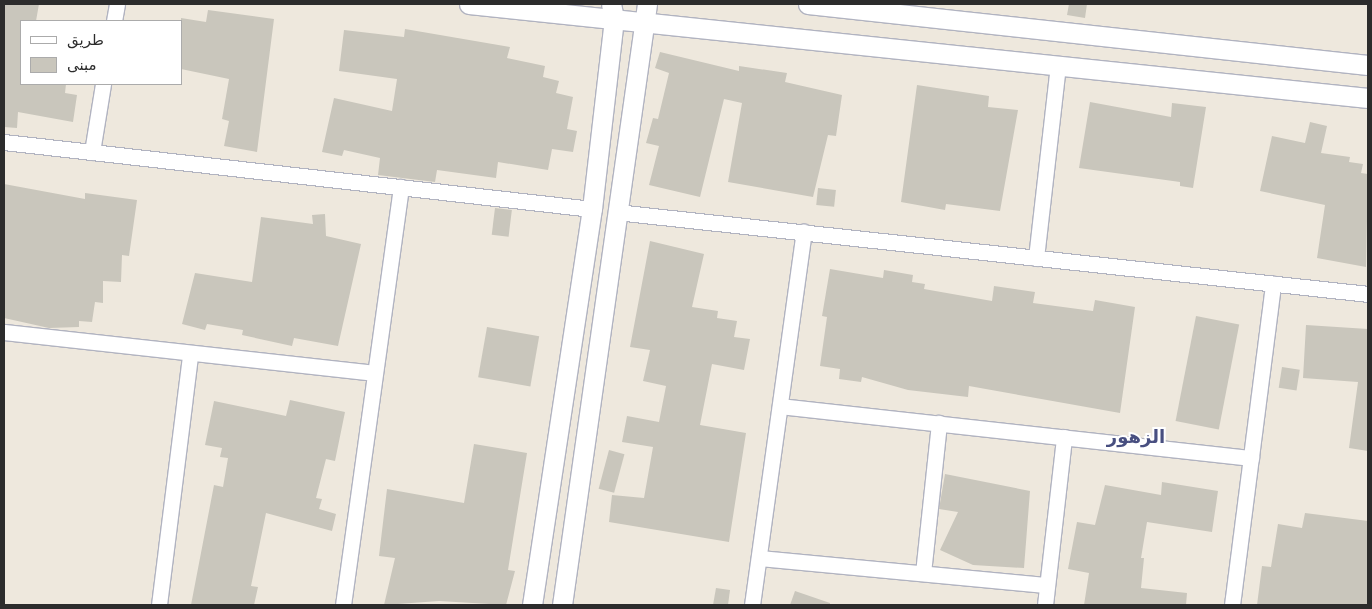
<!DOCTYPE html>
<meta charset="utf-8">
<style>
body{margin:0}
#map{position:relative;width:1372px;height:609px;overflow:hidden;background:#eee8dd;font-family:"DejaVu Sans",Cairo,sans-serif}
div>[style]{position:absolute}
.building>*{inset:0;background:#c9c6bc;transform-origin:0 0}
.roads{filter:drop-shadow(1px 0 #b1b3c0) drop-shadow(-1px 0 #b1b3c0) drop-shadow(0 1px #b1b3c0) drop-shadow(0 -1px #b1b3c0)}
.minor>*{height:15px;margin:-7.5px;padding:0 7.5px;transform-origin:7.5px;border-radius:7.5px;background:#fff}
.tertiary>*{height:19px;margin:-9.5px;padding:0 9.5px;transform-origin:9.5px;border-radius:9.5px;background:#fff}
span{translate:-50% -50%;white-space:nowrap;text-align:center;line-height:1.15;-webkit-text-stroke:4px #fff;paint-order:stroke}
.neighbourhood-label{font-size:18px;color:#484f80;font-weight:700}
.frame{position:absolute;inset:0;border:5px solid #2c2c2c;pointer-events:none}
.legend{position:absolute;left:20px;top:20px;width:162px;height:65px;box-sizing:border-box;background:#fff;border:1px solid #ababab;margin:0;padding:6px 9px;list-style:none;font-size:15px;color:#2c2c2c}
.legend li{display:flex;align-items:center;gap:10px;height:25px}
.legend b{width:25px;border:1px solid #ababab}
</style>
<div id="map">
<div class="building">
<i style="clip-path:polygon(4px 4px,39px 4px,36px 21px,21px 21px,21px 84px,66px 84px,65px 93px,77px 95px,73px 122px,18px 112px,17px 128px,4px 127px)"></i>
<i style="clip-path:polygon(1069px 4px,1087px 4px,1085px 18px,1067px 15px)"></i>
<i style="clip-path:polygon(208px 10px,274px 19px,257px 152px,224px 146px,229px 121px,222px 119px,229px 79px,181px 69px,181px 18px,206px 22px)"></i>
<i style="clip-path:polygon(405px 29px,510px 47px,507px 58px,545px 66px,543px 77px,559px 81px,556px 93px,573px 97px,567px 129px,577px 131px,573px 152px,552px 149px,548px 170px,498px 162px,496px 178px,437px 170px,435px 182px,378px 175px,380px 158px,344px 150px,342px 156px,322px 152px,334px 98px,392px 111px,397px 79px,339px 71px,344px 30px,404px 37px)"></i>
<i style="clip-path:polygon(660px 52px,739px 71px,739px 66px,787px 73px,785px 82px,842px 95px,836px 136px,828px 135px,813px 197px,728px 182px,742px 103px,724px 99px,700px 197px,649px 185px,659px 146px,646px 143px,653px 118px,658px 119px,669px 73px,655px 68px)"></i>
<i style="clip-path:polygon(917px 85px,989px 96px,988px 107px,1018px 110px,1000px 211px,946px 204px,945px 210px,901px 202px)"></i>
<i style="clip-path:polygon(1090px 102px,1171px 117px,1172px 103px,1206px 107px,1193px 188px,1180px 186px,1180px 182px,1079px 168px)"></i>
<i style="clip-path:polygon(1310px 122px,1327px 126px,1321px 153px,1350px 157px,1349px 162px,1363px 164px,1361px 173px,1368px 174px,1366px 267px,1317px 258px,1325px 205px,1260px 191px,1272px 136px,1305px 143px)"></i>
<i style="clip-path:polygon(4px 184px,85px 199px,85px 193px,137px 200px,129px 256px,122px 255px,121px 282px,103px 281px,103px 303px,95px 302px,92px 322px,79px 321px,79px 327px,49px 328px,4px 318px)"></i>
<i style="left:818px;top:188px;width:18px;height:17px;rotate:6deg"></i>
<i style="left:495px;top:208px;width:17px;height:27px;rotate:7deg"></i>
<i style="clip-path:polygon(325px 214px,326px 236px,361px 244px,338px 346px,294px 338px,292px 346px,242px 335px,243px 330px,207px 324px,205px 330px,182px 324px,195px 273px,252px 282px,261px 217px,313px 224px,312px 215px)"></i>
<i style="clip-path:polygon(650px 241px,704px 254px,692px 307px,718px 311px,717px 318px,737px 321px,734px 337px,750px 339px,744px 370px,712px 364px,700px 425px,746px 433px,729px 542px,609px 522px,612px 495px,644px 498px,653px 447px,622px 442px,627px 416px,659px 422px,666px 386px,643px 381px,650px 350px,630px 347px)"></i>
<i style="clip-path:polygon(830px 269px,883px 278px,884px 270px,913px 275px,912px 282px,925px 284px,924px 289px,992px 301px,994px 286px,1035px 292px,1033px 303px,1093px 311px,1095px 300px,1135px 307px,1120px 413px,969px 386px,968px 397px,908px 390px,862px 377px,861px 382px,839px 379px,840px 369px,820px 366px,827px 317px,822px 316px)"></i>
<i style="left:1196px;top:316px;width:44px;height:107px;rotate:11deg"></i>
<i style="clip-path:polygon(1306px 325px,1368px 329px,1368px 451px,1349px 448px,1358px 382px,1303px 378px)"></i>
<i style="left:487px;top:327px;width:53px;height:51px;rotate:10deg"></i>
<i style="left:1282px;top:367px;width:18px;height:21px;rotate:9deg"></i>
<i style="clip-path:polygon(290px 400px,345px 412px,335px 461px,326px 459px,316px 498px,322px 499px,319px 509px,336px 514px,332px 531px,266px 513px,251px 586px,258px 587px,254px 605px,191px 605px,214px 485px,223px 487px,228px 458px,220px 457px,222px 448px,205px 445px,214px 401px,286px 416px)"></i>
<i style="clip-path:polygon(474px 444px,527px 453px,508px 570px,515px 571px,506px 605px,439px 601px,384px 605px,395px 558px,379px 556px,387px 489px,464px 503px)"></i>
<i style="left:609px;top:450px;width:16px;height:40px;rotate:15deg"></i>
<i style="clip-path:polygon(945px 474px,1030px 491px,1024px 568px,973px 565px,940px 550px,958px 512px,939px 509px)"></i>
<i style="clip-path:polygon(1162px 482px,1218px 491px,1212px 532px,1147px 522px,1141px 558px,1144px 558px,1141px 588px,1187px 593px,1186px 605px,1084px 605px,1089px 573px,1068px 569px,1077px 522px,1095px 525px,1105px 485px,1161px 495px)"></i>
<i style="clip-path:polygon(1305px 513px,1368px 521px,1368px 605px,1257px 605px,1262px 566px,1271px 567px,1278px 524px,1302px 528px)"></i>
<i style="clip-path:polygon(716px 588px,730px 590px,728px 605px,713px 605px)"></i>
<i style="clip-path:polygon(795px 591px,830px 603px,830px 605px,790px 605px)"></i>
</div>
<div class="roads">
<div class="minor">
<i style="left:114px;top:21px;width:17px;rotate:-80deg"></i>
<i style="left:4px;top:142px;width:592px;rotate:6.5deg"></i>
<i style="left:92px;top:152px;width:69px;rotate:-80.8deg"></i>
<i style="left:616px;top:212px;width:756px;rotate:6.22deg"></i>
<i style="left:1036px;top:258px;width:194px;rotate:-83.5deg"></i>
<i style="left:4px;top:332px;width:373px;rotate:6.3deg"></i>
<i style="left:780px;top:406px;width:474px;rotate:6.3deg"></i>
<i style="left:759px;top:558px;width:288px;rotate:5.4deg"></i>
<i style="left:923px;top:573px;width:151px;rotate:-83.9deg"></i>
<i style="left:159px;top:605px;width:251px;rotate:-82.9deg"></i>
<i style="left:343px;top:605px;width:422px;rotate:-82.1deg"></i>
<i style="left:752px;top:605px;width:377px;rotate:-82.1deg"></i>
<i style="left:1045px;top:605px;width:169px;rotate:-83.5deg"></i>
<i style="left:1232px;top:605px;width:324px;rotate:-82.7deg"></i>
</div>
<div class="tertiary">
<i style="left:469px;top:4px;width:904px;rotate:5.97deg"></i>
<i style="left:808px;top:4px;width:563px;rotate:6.22deg"></i>
<i style="left:532px;top:605px;width:401px;rotate:-81.4deg"></i>
<i style="left:592px;top:209px;width:192px;rotate:-83.4deg"></i>
<i style="left:614px;top:18px;width:14px;rotate:-102deg"></i>
<i style="left:562px;top:605px;width:607px;rotate:-81.95deg"></i>
</div>
</div>
<div class="neighbourhood-label">
<span style="left:1136px;top:437px">الزهور</span>
</div>
<div class="frame"></div>
<ul class="legend">
<li><b style="height:6px;background:#fff"></b>طريق</li>
<li><b style="height:14px;background:#c9c6bc"></b>مبنى</li>
</ul>
</div>
